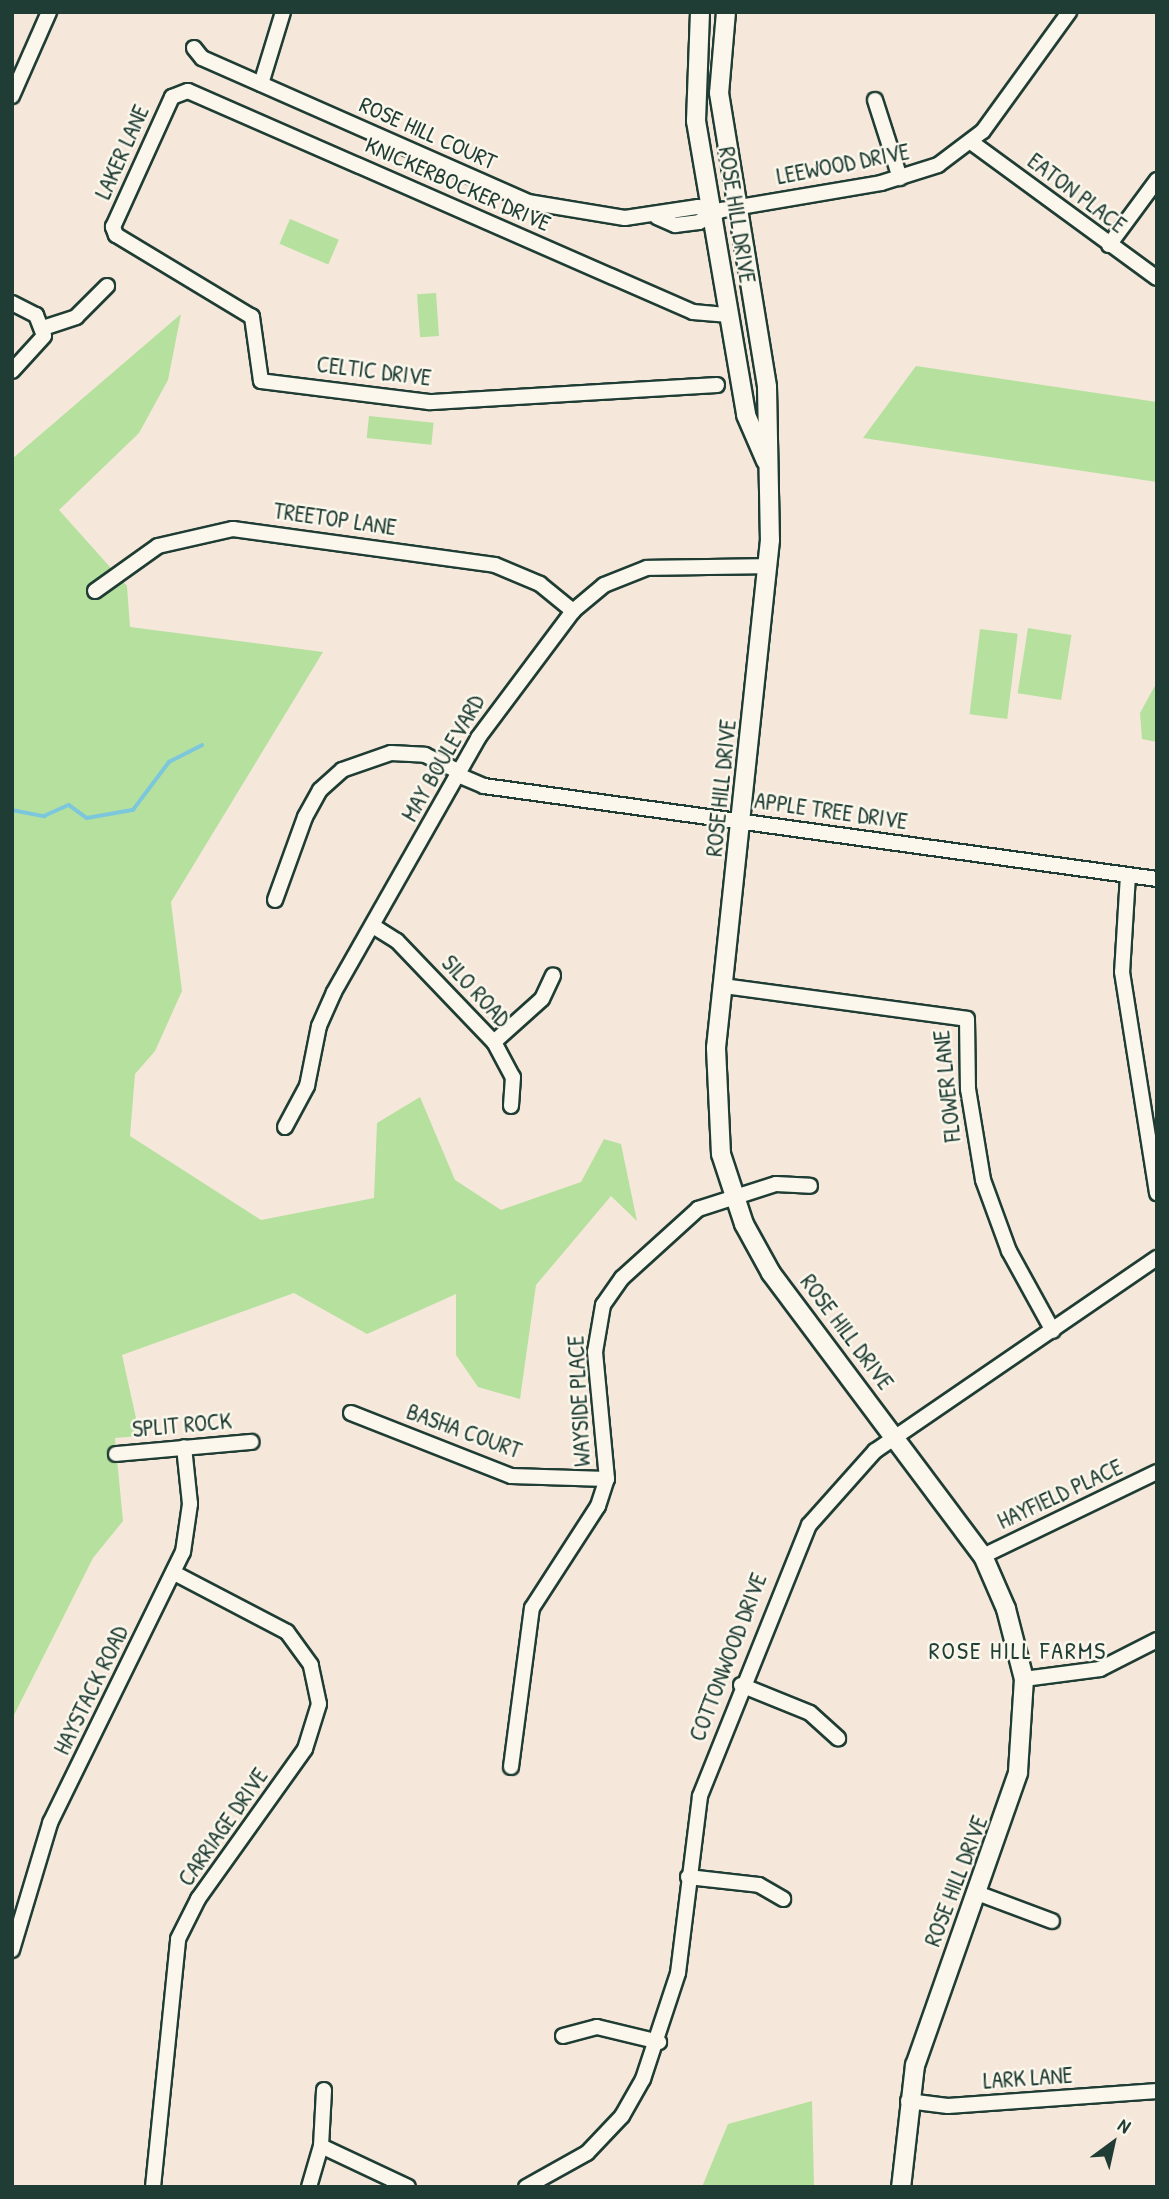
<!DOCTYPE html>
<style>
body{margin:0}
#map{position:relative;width:1169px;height:2199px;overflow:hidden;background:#f5e8da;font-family:"Patrick Hand",sans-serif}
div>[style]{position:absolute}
.green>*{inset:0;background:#b5e09e;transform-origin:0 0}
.stream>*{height:3.5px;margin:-1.75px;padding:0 1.75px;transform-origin:1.75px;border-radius:1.75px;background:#7dc7dd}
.roads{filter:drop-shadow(2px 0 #1f3d34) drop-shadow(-2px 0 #1f3d34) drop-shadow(0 2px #1f3d34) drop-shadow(0 -2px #1f3d34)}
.minor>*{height:14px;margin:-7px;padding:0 7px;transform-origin:7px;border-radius:7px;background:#fbf7ec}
.tertiary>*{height:18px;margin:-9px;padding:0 9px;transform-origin:9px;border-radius:9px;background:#fbf7ec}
span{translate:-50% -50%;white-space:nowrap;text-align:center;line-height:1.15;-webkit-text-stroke:5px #fbf7ec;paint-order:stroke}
.street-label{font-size:23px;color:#1f3d34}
.neighbourhood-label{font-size:24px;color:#1f3d34;letter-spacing:2px}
.frame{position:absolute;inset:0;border:14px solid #1f3d34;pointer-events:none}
.north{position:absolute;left:1078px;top:2108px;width:70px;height:70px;-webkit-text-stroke:5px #fbf7ec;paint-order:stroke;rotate:33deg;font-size:19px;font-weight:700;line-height:28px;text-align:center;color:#1f3d34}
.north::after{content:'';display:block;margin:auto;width:24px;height:32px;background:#1f3d34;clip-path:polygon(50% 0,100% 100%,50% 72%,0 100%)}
</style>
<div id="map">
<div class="green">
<i style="left:290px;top:219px;width:53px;height:27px;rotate:23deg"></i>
<i style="left:436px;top:293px;width:43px;height:19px;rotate:86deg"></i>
<i style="clip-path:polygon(181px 314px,168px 380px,139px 433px,59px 510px,127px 586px,130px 627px,323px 652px,171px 902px,182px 991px,155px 1051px,135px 1074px,130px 1136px,261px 1220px,374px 1198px,377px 1123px,420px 1097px,455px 1180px,501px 1210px,581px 1182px,604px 1139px,621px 1144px,637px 1221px,611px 1196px,536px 1285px,520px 1399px,478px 1387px,456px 1355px,456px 1294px,367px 1334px,294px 1293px,122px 1355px,140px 1436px,115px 1438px,123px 1521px,93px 1558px,12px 1719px,12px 459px)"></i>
<i style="clip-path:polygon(916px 366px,1157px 402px,1157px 482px,863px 438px)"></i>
<i style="left:369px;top:416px;width:65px;height:22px;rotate:6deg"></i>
<i style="left:1028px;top:628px;width:44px;height:66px;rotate:9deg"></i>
<i style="left:980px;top:629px;width:38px;height:86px;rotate:7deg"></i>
<i style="clip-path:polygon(1157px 682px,1157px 742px,1142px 739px,1140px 713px)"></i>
<i style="clip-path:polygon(812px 2101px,814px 2187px,702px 2187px,728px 2124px)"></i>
</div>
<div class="stream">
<i style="left:12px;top:810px;width:33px;rotate:11deg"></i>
<i style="left:44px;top:816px;width:27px;rotate:-24deg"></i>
<i style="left:69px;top:805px;width:22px;rotate:36deg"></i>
<i style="left:87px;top:818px;width:47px;rotate:-9.9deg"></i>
<i style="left:133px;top:810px;width:60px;rotate:-53.1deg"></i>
<i style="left:169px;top:762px;width:37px;rotate:-27deg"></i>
</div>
<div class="roads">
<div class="minor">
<i style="left:194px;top:48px;width:13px;rotate:51deg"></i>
<i style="left:202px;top:58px;width:356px;rotate:23.8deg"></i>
<i style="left:528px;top:202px;width:98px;rotate:9.4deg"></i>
<i style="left:625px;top:218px;width:74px;rotate:-8.6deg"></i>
<i style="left:698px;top:207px;width:17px;rotate:24deg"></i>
<i style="left:261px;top:84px;width:75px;rotate:-73deg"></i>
<i style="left:12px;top:96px;width:92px;rotate:-66.2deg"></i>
<i style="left:875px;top:100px;width:82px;rotate:72.2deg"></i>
<i style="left:971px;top:142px;width:230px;rotate:36.2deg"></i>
<i style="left:657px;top:217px;width:20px;rotate:24deg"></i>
<i style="left:675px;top:225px;width:24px;rotate:-7deg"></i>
<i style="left:699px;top:222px;width:26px;rotate:-28deg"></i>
<i style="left:722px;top:210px;width:161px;rotate:-9.6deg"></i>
<i style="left:881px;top:183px;width:60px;rotate:-17.5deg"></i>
<i style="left:938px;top:165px;width:56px;rotate:-37.1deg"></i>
<i style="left:983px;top:131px;width:147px;rotate:-54.1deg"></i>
<i style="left:1109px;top:245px;width:81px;rotate:-53.6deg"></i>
<i style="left:12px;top:303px;width:27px;rotate:27deg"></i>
<i style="left:36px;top:315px;width:22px;rotate:69deg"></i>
<i style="left:44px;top:336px;width:47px;rotate:132.4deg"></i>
<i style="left:43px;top:328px;width:35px;rotate:-18deg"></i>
<i style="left:76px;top:317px;width:44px;rotate:-45deg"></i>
<i style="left:717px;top:385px;width:289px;rotate:176.6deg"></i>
<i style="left:429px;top:402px;width:169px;rotate:-172.9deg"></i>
<i style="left:261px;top:381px;width:65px;rotate:-98deg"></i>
<i style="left:252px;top:317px;width:159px;rotate:-148.9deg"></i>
<i style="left:116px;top:235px;width:9px;rotate:-111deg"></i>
<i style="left:113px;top:227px;width:143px;rotate:-65.6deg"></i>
<i style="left:172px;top:97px;width:17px;rotate:-21deg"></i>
<i style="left:188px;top:91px;width:551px;rotate:23.64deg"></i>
<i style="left:693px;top:312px;width:36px;rotate:5deg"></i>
<i style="left:95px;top:591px;width:77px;rotate:-35.5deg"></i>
<i style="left:158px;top:546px;width:77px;rotate:-12.8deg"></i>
<i style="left:233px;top:529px;width:264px;rotate:7.8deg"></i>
<i style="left:495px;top:565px;width:49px;rotate:22.9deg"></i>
<i style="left:540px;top:584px;width:43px;rotate:39.3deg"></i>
<i style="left:458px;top:775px;width:28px;rotate:23deg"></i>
<i style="left:484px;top:786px;width:679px;rotate:7.87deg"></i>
<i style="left:1128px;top:875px;width:97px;rotate:93.5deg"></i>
<i style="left:1122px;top:972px;width:224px;rotate:81deg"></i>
<i style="left:275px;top:900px;width:88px;rotate:-70.1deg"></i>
<i style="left:305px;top:817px;width:31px;rotate:-61deg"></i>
<i style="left:320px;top:790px;width:30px;rotate:-42deg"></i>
<i style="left:342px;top:770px;width:52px;rotate:-19.1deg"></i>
<i style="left:391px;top:753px;width:34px;rotate:3deg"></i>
<i style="left:425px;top:755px;width:39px;rotate:26deg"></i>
<i style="left:373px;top:926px;width:28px;rotate:32deg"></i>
<i style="left:397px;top:941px;width:140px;rotate:46.2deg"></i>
<i style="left:494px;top:1042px;width:40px;rotate:62deg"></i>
<i style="left:513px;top:1077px;width:29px;rotate:94deg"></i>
<i style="left:724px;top:986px;width:245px;rotate:7.7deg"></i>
<i style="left:967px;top:1019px;width:70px;rotate:89.2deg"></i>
<i style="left:968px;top:1089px;width:92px;rotate:80.6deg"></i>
<i style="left:983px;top:1180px;width:76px;rotate:69.9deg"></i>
<i style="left:1009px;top:1251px;width:91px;rotate:61.2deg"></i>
<i style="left:494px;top:1042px;width:64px;rotate:-41.9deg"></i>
<i style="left:542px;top:999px;width:26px;rotate:-65deg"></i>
<i style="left:285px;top:1127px;width:47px;rotate:-61.8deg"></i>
<i style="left:307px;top:1086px;width:61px;rotate:-78.7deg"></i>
<i style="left:319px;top:1026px;width:37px;rotate:-66deg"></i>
<i style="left:334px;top:992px;width:292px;rotate:-60.4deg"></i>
<i style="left:478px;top:738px;width:159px;rotate:-53.2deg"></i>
<i style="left:573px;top:611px;width:40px;rotate:-40deg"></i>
<i style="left:604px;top:585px;width:46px;rotate:-21.6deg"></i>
<i style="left:647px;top:568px;width:122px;rotate:-0.9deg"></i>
<i style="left:351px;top:1413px;width:172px;rotate:21.5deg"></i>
<i style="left:511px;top:1476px;width:96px;rotate:1.8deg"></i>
<i style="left:116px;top:1454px;width:136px;rotate:-5.1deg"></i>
<i style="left:983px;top:1556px;width:193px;rotate:-25.8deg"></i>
<i style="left:1024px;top:1679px;width:77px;rotate:-7.5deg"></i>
<i style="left:1100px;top:1669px;width:64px;rotate:-27deg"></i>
<i style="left:741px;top:1685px;width:74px;rotate:22.1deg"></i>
<i style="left:810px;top:1713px;width:38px;rotate:42deg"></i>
<i style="left:511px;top:1767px;width:160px;rotate:-82.5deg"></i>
<i style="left:532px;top:1608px;width:121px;rotate:-57.1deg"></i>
<i style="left:598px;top:1506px;width:28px;rotate:-72deg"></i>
<i style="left:607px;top:1479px;width:128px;rotate:-95.4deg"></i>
<i style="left:595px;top:1352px;width:48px;rotate:-80.3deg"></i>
<i style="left:603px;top:1305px;width:33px;rotate:-55deg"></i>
<i style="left:622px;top:1278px;width:103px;rotate:-42.2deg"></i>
<i style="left:698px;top:1209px;width:82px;rotate:-17.8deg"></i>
<i style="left:776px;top:1184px;width:34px;rotate:3deg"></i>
<i style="left:688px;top:1877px;width:71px;rotate:6.4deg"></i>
<i style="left:759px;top:1885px;width:28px;rotate:30deg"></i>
<i style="left:977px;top:1893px;width:80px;rotate:20.5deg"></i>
<i style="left:12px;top:1950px;width:133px;rotate:-73.3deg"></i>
<i style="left:50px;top:1823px;width:302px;rotate:-63.9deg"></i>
<i style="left:183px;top:1552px;width:49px;rotate:-81.7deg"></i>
<i style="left:190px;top:1504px;width:57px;rotate:-96deg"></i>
<i style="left:563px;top:2036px;width:35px;rotate:-15deg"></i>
<i style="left:597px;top:2027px;width:64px;rotate:13.6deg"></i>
<i style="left:908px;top:2101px;width:40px;rotate:7.1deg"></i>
<i style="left:948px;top:2106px;width:210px;rotate:-4.1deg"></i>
<i style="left:321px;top:2146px;width:96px;rotate:25.2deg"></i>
<i style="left:153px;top:2187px;width:249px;rotate:-84.2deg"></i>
<i style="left:178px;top:1939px;width:45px;rotate:-63.4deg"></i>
<i style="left:198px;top:1899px;width:184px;rotate:-54.5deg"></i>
<i style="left:305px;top:1749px;width:47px;rotate:-72.7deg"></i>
<i style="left:319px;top:1704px;width:40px;rotate:-102deg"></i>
<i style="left:311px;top:1665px;width:41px;rotate:-126deg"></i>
<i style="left:287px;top:1632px;width:127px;rotate:-152.4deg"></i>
<i style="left:309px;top:2187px;width:43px;rotate:-73.7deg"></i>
<i style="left:321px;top:2146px;width:56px;rotate:-86.9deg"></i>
<i style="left:526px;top:2187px;width:70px;rotate:-29.1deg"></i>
<i style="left:587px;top:2153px;width:51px;rotate:-46.6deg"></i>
<i style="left:622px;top:2116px;width:43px;rotate:-60.4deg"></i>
<i style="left:643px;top:2079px;width:112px;rotate:-71.7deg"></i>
<i style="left:678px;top:1973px;width:178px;rotate:-82.9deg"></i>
<i style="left:700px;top:1796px;width:292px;rotate:-68.1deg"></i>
<i style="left:809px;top:1525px;width:99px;rotate:-48.3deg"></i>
<i style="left:875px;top:1451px;width:342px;rotate:-34.4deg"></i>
</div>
<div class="tertiary">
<i style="left:700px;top:12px;width:109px;rotate:92.1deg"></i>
<i style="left:696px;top:121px;width:298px;rotate:80.3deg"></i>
<i style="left:746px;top:415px;width:50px;rotate:66.5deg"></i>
<i style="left:726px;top:12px;width:81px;rotate:94.9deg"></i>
<i style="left:719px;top:93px;width:298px;rotate:80.7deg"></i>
<i style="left:767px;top:387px;width:153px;rotate:88.9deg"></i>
<i style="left:770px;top:540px;width:511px;rotate:96.07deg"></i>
<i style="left:716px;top:1048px;width:106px;rotate:87.3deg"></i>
<i style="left:721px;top:1154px;width:74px;rotate:71.8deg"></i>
<i style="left:744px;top:1224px;width:56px;rotate:61.1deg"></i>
<i style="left:771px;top:1273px;width:354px;rotate:53.2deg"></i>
<i style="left:983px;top:1556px;width:58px;rotate:66.5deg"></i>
<i style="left:1006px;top:1609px;width:72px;rotate:75.6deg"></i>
<i style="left:1024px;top:1679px;width:94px;rotate:93.7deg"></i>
<i style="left:1018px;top:1773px;width:310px;rotate:109.4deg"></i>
<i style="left:915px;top:2065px;width:123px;rotate:96.5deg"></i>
</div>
</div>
<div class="street-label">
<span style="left:428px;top:133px;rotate:24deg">ROSE HILL COURT</span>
<span style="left:122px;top:152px;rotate:-66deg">LAKER LANE</span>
<span style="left:843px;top:164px;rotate:-11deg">LEEWOOD DRIVE</span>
<span style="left:458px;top:184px;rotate:24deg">KNICKERBOCKER DRIVE</span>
<span style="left:1077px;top:193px;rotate:37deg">EATON PLACE</span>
<span style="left:737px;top:215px;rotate:81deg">ROSE HILL DRIVE</span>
<span style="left:374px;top:371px;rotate:7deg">CELTIC DRIVE</span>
<span style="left:335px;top:519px;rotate:8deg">TREETOP LANE</span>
<span style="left:443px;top:758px;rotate:-60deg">MAY BOULEVARD</span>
<span style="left:721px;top:788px;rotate:-84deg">ROSE HILL DRIVE</span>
<span style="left:831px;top:811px;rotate:8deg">APPLE TREE DRIVE</span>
<span style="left:476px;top:991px;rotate:47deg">SILO ROAD</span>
<span style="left:947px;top:1086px;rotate:-96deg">FLOWER LANE</span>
<span style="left:847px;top:1332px;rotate:53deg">ROSE HILL DRIVE</span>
<span style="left:579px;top:1401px;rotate:-93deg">WAYSIDE PLACE</span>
<span style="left:182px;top:1425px;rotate:-5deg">SPLIT ROCK</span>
<span style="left:464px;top:1431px;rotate:20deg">BASHA COURT</span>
<span style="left:1060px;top:1494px;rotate:-25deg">HAYFIELD PLACE</span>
<span style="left:728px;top:1657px;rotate:-69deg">COTTONWOOD DRIVE</span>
<span style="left:91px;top:1690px;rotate:-64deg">HAYSTACK ROAD</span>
<span style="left:223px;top:1827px;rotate:-55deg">CARRIAGE DRIVE</span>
<span style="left:956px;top:1881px;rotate:-69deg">ROSE HILL DRIVE</span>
<span style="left:1028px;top:2078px;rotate:-4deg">LARK LANE</span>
</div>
<div class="neighbourhood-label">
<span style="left:1018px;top:1651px">ROSE HILL FARMS</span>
</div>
<div class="frame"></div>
<div class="north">N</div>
</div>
